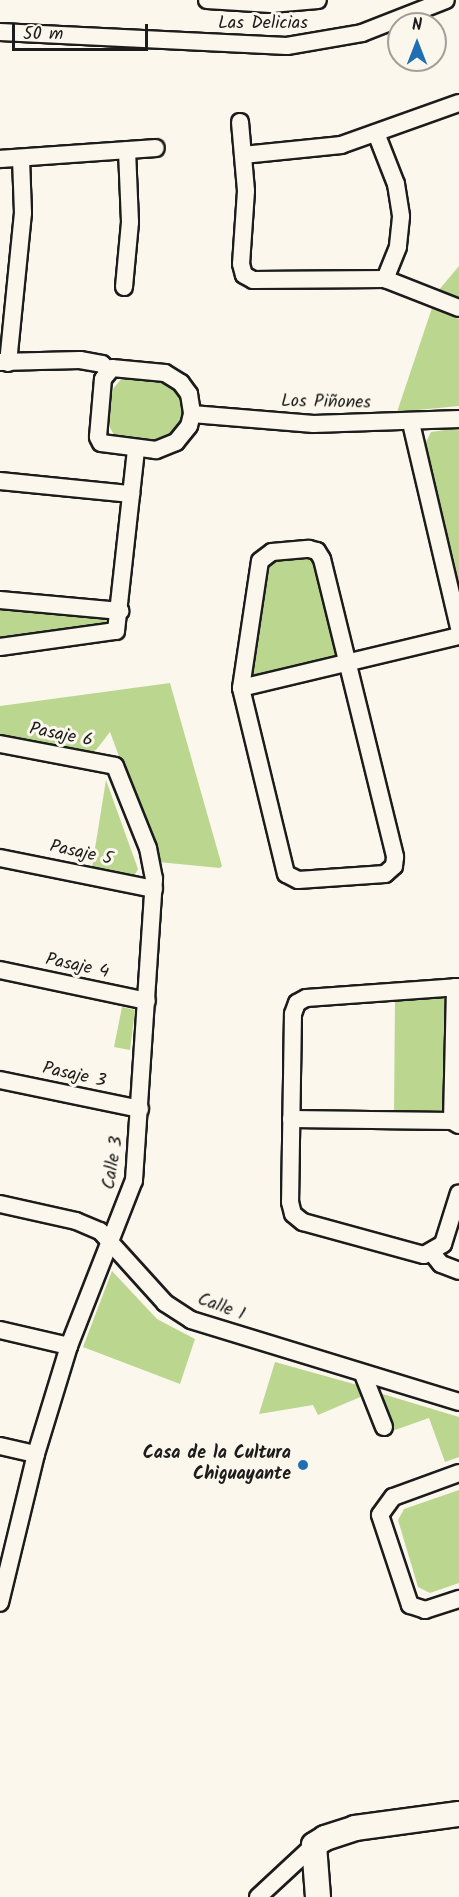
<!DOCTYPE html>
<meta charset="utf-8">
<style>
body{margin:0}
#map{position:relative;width:459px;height:1897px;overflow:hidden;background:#fbf7ec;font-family:Kalam,sans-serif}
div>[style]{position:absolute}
.green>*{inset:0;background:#bbd78f}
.roads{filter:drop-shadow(2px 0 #1c1c1c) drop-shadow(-2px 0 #1c1c1c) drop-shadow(0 2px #1c1c1c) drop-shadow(0 -2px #1c1c1c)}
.street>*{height:16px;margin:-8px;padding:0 8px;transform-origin:8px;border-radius:8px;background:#fbf7ec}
.secondary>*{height:24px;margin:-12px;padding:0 12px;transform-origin:12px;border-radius:12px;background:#fbf7ec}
.dots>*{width:16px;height:16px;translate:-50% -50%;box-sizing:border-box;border:3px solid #fbf7ec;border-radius:50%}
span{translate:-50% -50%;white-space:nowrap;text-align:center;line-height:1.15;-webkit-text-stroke:6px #fbf7ec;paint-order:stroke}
.street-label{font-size:18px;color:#1c1c1c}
.poi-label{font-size:18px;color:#1c1c1c;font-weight:700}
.right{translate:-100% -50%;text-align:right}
.north{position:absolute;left:387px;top:12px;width:60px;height:60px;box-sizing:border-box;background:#fbf7ec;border:2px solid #a29f99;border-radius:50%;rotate:0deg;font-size:16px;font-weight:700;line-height:24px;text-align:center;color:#1c1c1c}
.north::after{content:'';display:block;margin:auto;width:21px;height:27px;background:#1f6fb2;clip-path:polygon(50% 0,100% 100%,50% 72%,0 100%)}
.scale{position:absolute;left:12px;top:24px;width:136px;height:27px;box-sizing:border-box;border:3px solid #1c1c1c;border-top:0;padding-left:8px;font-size:18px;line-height:21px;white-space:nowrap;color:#1c1c1c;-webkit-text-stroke:4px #fbf7ec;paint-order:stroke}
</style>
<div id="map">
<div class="green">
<i style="clip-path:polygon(459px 266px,459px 297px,438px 291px)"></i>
<i style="clip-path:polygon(432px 308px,459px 319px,459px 406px,397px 412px)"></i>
<i style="clip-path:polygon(123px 377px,163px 380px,172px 385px,181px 396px,183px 409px,180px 422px,171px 433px,153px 440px,114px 435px,109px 426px,112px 390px)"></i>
<i style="clip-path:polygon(459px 428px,459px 595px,425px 444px,431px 432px)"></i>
<i style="clip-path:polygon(311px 559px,317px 566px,336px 656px,247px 680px,267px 565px,275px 560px)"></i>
<i style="clip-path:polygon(0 607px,105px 616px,109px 626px,0 640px)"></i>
<i style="clip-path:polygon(170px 683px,222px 866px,220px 868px,158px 862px,110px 732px,96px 750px,82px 755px,0 738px,0 706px)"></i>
<i style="clip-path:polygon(106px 780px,138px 869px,133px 878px,92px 867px)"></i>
<i style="clip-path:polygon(438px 997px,446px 999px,446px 1107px,441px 1115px,394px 1113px,395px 1000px)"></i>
<i style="clip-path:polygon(122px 1007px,135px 1010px,130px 1050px,114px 1047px)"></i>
<i style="clip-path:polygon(112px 1271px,157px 1319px,195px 1339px,180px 1384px,83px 1347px)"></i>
<i style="clip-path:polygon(275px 1362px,361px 1386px,365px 1395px,318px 1415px,313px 1405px,259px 1414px)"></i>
<i style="clip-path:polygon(376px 1392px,459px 1417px,459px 1457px,445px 1462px,429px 1418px,392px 1431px)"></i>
<i style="clip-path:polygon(459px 1490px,459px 1583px,430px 1593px,418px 1587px,398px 1520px,404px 1509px)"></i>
</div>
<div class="roads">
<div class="street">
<i style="left:207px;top:0;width:64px;rotate:3.6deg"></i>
<i style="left:271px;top:4px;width:47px;rotate:-4.9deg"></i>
<i style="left:0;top:32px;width:287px;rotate:2.8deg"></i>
<i style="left:287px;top:46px;width:76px;rotate:-9.8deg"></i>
<i style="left:362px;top:33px;width:90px;rotate:-21.4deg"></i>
<i style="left:240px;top:122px;width:69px;rotate:85deg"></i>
<i style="left:246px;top:191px;width:73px;rotate:93.9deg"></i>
<i style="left:241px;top:264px;width:11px;rotate:75deg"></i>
<i style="left:244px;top:275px;width:10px;rotate:29deg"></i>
<i style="left:253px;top:280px;width:132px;rotate:-0.4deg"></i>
<i style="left:385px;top:279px;width:79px;rotate:21.4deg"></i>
<i style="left:376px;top:133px;width:55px;rotate:68.6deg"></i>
<i style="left:396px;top:184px;width:33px;rotate:81deg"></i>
<i style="left:401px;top:217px;width:30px;rotate:96deg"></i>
<i style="left:398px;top:247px;width:35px;rotate:112deg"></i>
<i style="left:243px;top:155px;width:99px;rotate:-5.8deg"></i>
<i style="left:341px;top:145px;width:125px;rotate:-19.6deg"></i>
<i style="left:0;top:159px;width:156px;rotate:-4deg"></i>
<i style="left:124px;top:287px;width:65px;rotate:-84.7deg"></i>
<i style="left:130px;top:222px;width:72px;rotate:-92.4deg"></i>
<i style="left:0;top:362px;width:80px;rotate:-1.4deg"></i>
<i style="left:80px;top:360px;width:22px;rotate:10deg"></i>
<i style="left:102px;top:364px;width:8px;rotate:45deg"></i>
<i style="left:8px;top:363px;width:151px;rotate:-84.3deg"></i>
<i style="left:23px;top:213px;width:55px;rotate:-92.1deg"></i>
<i style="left:112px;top:368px;width:53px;rotate:5.4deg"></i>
<i style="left:165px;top:373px;width:19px;rotate:32deg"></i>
<i style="left:181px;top:383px;width:14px;rotate:54deg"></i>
<i style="left:189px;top:394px;width:20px;rotate:81deg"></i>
<i style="left:192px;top:414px;width:12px;rotate:104deg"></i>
<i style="left:189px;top:426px;width:21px;rotate:129deg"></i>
<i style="left:176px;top:442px;width:22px;rotate:158deg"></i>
<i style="left:156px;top:450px;width:55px;rotate:-172.7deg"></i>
<i style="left:101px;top:443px;width:7px;rotate:-117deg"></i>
<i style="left:98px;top:437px;width:58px;rotate:-85.1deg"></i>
<i style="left:103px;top:379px;width:14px;rotate:-51deg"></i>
<i style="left:192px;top:414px;width:122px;rotate:4.7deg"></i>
<i style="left:314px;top:424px;width:145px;rotate:-2deg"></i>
<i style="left:411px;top:423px;width:210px;rotate:76.8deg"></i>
<i style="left:0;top:481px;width:132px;rotate:5.7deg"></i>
<i style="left:309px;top:549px;width:8px;rotate:14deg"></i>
<i style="left:317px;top:551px;width:9px;rotate:58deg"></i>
<i style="left:322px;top:559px;width:307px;rotate:76.2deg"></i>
<i style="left:395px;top:857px;width:9px;rotate:96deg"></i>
<i style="left:394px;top:866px;width:12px;rotate:138deg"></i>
<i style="left:385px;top:874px;width:87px;rotate:176.1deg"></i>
<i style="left:298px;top:880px;width:13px;rotate:-153deg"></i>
<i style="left:286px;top:874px;width:191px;rotate:-103.6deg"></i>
<i style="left:241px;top:688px;width:128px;rotate:-81.5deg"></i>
<i style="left:260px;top:561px;width:15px;rotate:-37deg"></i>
<i style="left:272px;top:552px;width:37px;rotate:-5deg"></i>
<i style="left:0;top:600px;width:121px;rotate:5.2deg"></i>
<i style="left:0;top:647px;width:117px;rotate:-7.9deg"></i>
<i style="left:116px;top:631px;width:183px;rotate:-83.7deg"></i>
<i style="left:241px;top:688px;width:224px;rotate:-13.4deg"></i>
<i style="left:0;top:744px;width:117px;rotate:10.8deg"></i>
<i style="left:115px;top:766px;width:88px;rotate:68.1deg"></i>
<i style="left:148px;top:848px;width:32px;rotate:79deg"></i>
<i style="left:154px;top:879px;width:302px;rotate:93.8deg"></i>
<i style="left:134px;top:1180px;width:178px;rotate:111.4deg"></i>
<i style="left:69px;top:1346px;width:113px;rotate:107deg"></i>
<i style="left:36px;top:1454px;width:153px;rotate:103.6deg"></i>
<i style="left:0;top:858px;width:157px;rotate:11.4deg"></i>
<i style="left:0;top:970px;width:150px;rotate:11.9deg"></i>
<i style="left:459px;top:987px;width:153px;rotate:175.9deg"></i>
<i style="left:306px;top:998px;width:10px;rotate:151deg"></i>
<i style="left:297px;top:1003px;width:12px;rotate:110deg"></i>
<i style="left:293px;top:1014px;width:188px;rotate:90.9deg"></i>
<i style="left:290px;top:1202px;width:12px;rotate:76deg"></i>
<i style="left:293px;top:1214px;width:13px;rotate:39deg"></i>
<i style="left:303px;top:1222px;width:125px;rotate:15.3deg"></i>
<i style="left:424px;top:1255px;width:22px;rotate:-30deg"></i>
<i style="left:443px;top:1244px;width:53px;rotate:-72.6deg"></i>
<i style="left:0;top:1080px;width:143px;rotate:11.7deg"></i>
<i style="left:291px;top:1119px;width:161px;rotate:0.7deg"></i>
<i style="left:452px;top:1121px;width:8px;rotate:30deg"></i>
<i style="left:452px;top:1121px;width:134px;rotate:-88.7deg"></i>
<i style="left:0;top:1204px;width:78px;rotate:12.6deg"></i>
<i style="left:76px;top:1221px;width:26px;rotate:23deg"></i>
<i style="left:100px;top:1231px;width:97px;rotate:47.9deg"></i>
<i style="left:165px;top:1303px;width:31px;rotate:33deg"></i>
<i style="left:191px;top:1320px;width:280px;rotate:17deg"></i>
<i style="left:432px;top:1253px;width:14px;rotate:51deg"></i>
<i style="left:441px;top:1264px;width:19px;rotate:21deg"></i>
<i style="left:0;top:1330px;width:71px;rotate:13.1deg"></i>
<i style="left:363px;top:1374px;width:57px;rotate:68.4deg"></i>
<i style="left:0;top:1446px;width:37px;rotate:13deg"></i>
<i style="left:459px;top:1473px;width:70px;rotate:160deg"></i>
<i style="left:393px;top:1497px;width:22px;rotate:126deg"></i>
<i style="left:380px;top:1515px;width:95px;rotate:71.6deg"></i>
<i style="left:410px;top:1605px;width:16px;rotate:18deg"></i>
<i style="left:425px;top:1610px;width:36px;rotate:-18deg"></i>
<i style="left:258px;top:1897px;width:76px;rotate:-42.9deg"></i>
</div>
<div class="secondary">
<i style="left:318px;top:1897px;width:52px;rotate:-94.4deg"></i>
<i style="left:314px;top:1845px;width:13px;rotate:-32deg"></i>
<i style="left:325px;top:1838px;width:32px;rotate:-18deg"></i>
<i style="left:355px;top:1828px;width:105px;rotate:-7.7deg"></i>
</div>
</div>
<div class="dots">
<i style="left:303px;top:1465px;background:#1f6fb2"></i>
</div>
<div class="street-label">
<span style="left:263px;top:24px">Las Delicias</span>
<span style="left:326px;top:403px;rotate:1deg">Los Piñones</span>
<span style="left:61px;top:736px;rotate:11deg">Pasaje 6</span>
<span style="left:81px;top:854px;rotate:12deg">Pasaje 5</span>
<span style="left:77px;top:967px;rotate:12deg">Pasaje 4</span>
<span style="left:74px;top:1076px;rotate:12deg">Pasaje 3</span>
<span style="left:114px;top:1163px;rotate:-81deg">Calle 3</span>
<span style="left:221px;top:1308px;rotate:20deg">Calle 1</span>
</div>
<div class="poi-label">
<span class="right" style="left:291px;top:1465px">Casa de la Cultura<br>Chiguayante</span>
</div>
<div class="north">N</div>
<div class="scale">50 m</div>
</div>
